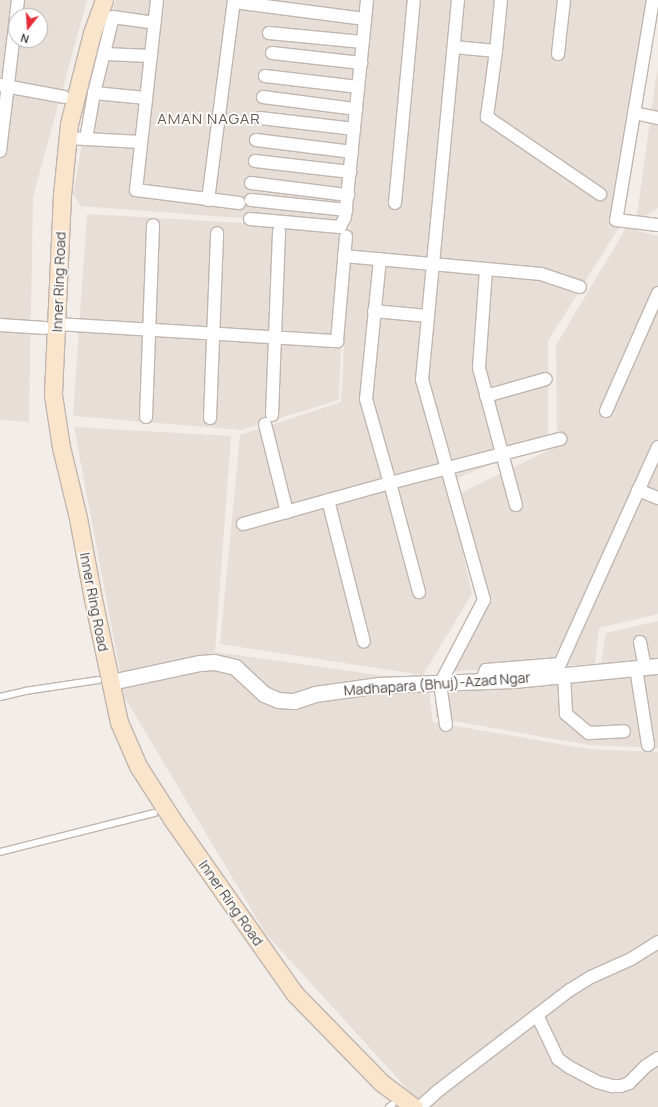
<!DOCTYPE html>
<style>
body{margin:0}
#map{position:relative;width:658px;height:1107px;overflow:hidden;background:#f3ede9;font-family:Manrope,sans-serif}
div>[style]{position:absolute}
.residential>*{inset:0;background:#e6ded7}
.roads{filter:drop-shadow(1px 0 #c0b6af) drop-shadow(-1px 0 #c0b6af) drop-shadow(0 1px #c0b6af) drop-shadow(0 -1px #c0b6af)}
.service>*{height:6px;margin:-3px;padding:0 3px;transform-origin:3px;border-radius:3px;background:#fff}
.minor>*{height:12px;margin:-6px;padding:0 6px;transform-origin:6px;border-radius:6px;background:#fff}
.tertiary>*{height:15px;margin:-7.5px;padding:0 7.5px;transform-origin:7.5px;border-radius:7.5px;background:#fff}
.secondary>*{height:17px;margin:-8.5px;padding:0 8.5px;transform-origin:8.5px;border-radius:8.5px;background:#fae5cc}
span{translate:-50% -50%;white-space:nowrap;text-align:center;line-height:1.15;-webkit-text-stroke:3.5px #fff;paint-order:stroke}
.street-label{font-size:14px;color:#463d38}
.neighbourhood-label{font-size:15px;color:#675950;letter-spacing:1px}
.north{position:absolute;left:8px;top:8px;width:40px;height:40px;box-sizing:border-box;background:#fff;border:1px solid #b5b1af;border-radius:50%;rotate:197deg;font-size:11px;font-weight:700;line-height:16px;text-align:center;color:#463d38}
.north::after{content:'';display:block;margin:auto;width:14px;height:18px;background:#e62c38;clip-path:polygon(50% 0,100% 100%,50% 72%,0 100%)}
</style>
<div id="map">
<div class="residential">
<i style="clip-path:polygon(evenodd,0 0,87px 0,33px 197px,29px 422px,0 420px,0 0,16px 16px,40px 16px,40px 40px,16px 40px,16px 16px)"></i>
<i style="clip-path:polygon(116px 0,371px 0,347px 226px,81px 206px,73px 194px,100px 45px)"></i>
<i style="clip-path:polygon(374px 0,654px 0,621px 224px,548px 341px,548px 442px,447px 482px,472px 594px,423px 675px,220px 644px,240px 435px,341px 402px,350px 230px)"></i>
<i style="clip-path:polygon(658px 64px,658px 208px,636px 221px)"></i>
<i style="clip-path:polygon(87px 214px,345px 229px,339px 400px,241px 430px,73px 416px)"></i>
<i style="clip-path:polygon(626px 228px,658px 236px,658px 614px,599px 628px,595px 664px,438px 672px,477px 604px,457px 495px,557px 446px,556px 345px)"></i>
<i style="clip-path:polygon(74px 427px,231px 436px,215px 652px,428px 682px,433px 722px,588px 749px,658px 752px,658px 1107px,431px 1107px,410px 1092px,266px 934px,125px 698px)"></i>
<i style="clip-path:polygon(658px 621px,658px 748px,589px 745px,436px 718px,434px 682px,600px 669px,606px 633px)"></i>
</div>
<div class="roads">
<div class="service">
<i style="left:0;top:697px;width:26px;rotate:-13deg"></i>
<i style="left:25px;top:691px;width:74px;rotate:-8.6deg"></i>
<i style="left:0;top:852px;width:159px;rotate:-14.2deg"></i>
<i style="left:389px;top:1107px;width:4px;rotate:-34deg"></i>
</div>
<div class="minor">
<i style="left:157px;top:0;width:191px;rotate:96.3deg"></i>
<i style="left:136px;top:190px;width:104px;rotate:7.2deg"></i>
<i style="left:501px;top:0;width:51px;rotate:95.6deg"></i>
<i style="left:496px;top:51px;width:67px;rotate:97.8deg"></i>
<i style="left:487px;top:117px;width:137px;rotate:34.3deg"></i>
<i style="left:653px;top:0;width:223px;rotate:99.5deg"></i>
<i style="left:616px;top:220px;width:42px;rotate:6.8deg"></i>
<i style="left:234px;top:2px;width:132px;rotate:7.4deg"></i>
<i style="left:269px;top:33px;width:94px;rotate:5.5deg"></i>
<i style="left:454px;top:47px;width:42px;rotate:5.4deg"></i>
<i style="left:272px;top:53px;width:90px;rotate:6.4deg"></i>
<i style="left:104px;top:54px;width:47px;rotate:2.4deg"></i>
<i style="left:558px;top:54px;width:54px;rotate:-83.7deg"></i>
<i style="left:265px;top:76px;width:94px;rotate:6.7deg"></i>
<i style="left:0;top:85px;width:65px;rotate:10.6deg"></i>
<i style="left:94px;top:93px;width:52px;rotate:5.5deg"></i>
<i style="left:263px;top:97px;width:94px;rotate:7.4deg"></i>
<i style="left:634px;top:113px;width:25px;rotate:12deg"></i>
<i style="left:260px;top:118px;width:95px;rotate:6.7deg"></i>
<i style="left:67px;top:138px;width:74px;rotate:3.1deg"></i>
<i style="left:86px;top:139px;width:47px;rotate:-80.1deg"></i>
<i style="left:94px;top:93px;width:78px;rotate:-76deg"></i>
<i style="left:113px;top:17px;width:42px;rotate:8.1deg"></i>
<i style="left:256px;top:140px;width:97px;rotate:7.1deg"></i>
<i style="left:0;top:151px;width:152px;rotate:-83.2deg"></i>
<i style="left:255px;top:161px;width:96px;rotate:6.6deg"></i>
<i style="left:251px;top:183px;width:98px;rotate:7.1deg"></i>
<i style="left:208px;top:200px;width:202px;rotate:-82.6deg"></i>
<i style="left:251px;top:200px;width:96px;rotate:6deg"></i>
<i style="left:395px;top:203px;width:204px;rotate:-84.7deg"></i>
<i style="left:250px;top:219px;width:90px;rotate:5.1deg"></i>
<i style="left:340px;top:227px;width:11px;rotate:-63deg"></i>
<i style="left:345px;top:217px;width:218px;rotate:-84.2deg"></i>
<i style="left:344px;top:256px;width:198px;rotate:5.2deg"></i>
<i style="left:541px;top:274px;width:41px;rotate:18.4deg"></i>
<i style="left:380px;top:259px;width:141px;rotate:95.7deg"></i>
<i style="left:366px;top:399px;width:87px;rotate:74.1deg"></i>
<i style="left:390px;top:483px;width:113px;rotate:75.1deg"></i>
<i style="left:486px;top:270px;width:98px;rotate:94.1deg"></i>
<i style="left:479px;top:368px;width:142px;rotate:74.9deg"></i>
<i style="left:374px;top:311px;width:54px;rotate:5.3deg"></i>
<i style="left:57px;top:324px;width:281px;rotate:3.5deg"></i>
<i style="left:337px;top:341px;width:105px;rotate:-85.1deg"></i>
<i style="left:0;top:325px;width:45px;rotate:3.8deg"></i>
<i style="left:486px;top:396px;width:62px;rotate:-15.8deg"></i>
<i style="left:606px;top:411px;width:129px;rotate:-66.2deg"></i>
<i style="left:272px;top:415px;width:184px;rotate:-87.8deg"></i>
<i style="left:146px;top:417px;width:192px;rotate:-87.9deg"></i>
<i style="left:210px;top:418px;width:185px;rotate:-87.8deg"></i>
<i style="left:265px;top:424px;width:91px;rotate:76deg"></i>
<i style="left:638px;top:490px;width:22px;rotate:22deg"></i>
<i style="left:328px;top:500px;width:146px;rotate:75.8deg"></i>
<i style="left:243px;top:524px;width:153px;rotate:-15.6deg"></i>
<i style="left:390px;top:483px;width:176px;rotate:-14.5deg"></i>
<i style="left:640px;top:642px;width:26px;rotate:79deg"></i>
<i style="left:636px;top:668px;width:78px;rotate:81.1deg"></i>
<i style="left:564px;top:675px;width:39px;rotate:87deg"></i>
<i style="left:566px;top:714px;width:30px;rotate:40deg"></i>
<i style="left:589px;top:733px;width:35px;rotate:-3deg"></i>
<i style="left:481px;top:682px;width:13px;rotate:-67deg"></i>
<i style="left:486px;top:670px;width:74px;rotate:-4.6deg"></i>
<i style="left:560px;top:664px;width:238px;rotate:-65.7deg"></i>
<i style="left:446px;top:725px;width:41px;rotate:-98.3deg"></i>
<i style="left:440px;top:684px;width:95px;rotate:-62.4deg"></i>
<i style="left:484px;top:600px;width:229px;rotate:-105.7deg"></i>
<i style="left:422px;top:380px;width:382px;rotate:-84.6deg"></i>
<i style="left:537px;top:1015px;width:49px;rotate:64.5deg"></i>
<i style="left:558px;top:1059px;width:14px;rotate:36deg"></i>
<i style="left:569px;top:1067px;width:32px;rotate:28deg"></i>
<i style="left:597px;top:1082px;width:16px;rotate:15deg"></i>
<i style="left:612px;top:1086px;width:9px"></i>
<i style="left:621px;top:1086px;width:9px;rotate:-21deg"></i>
<i style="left:629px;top:1083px;width:24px;rotate:-45deg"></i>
<i style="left:646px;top:1066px;width:14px;rotate:-34deg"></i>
<i style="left:420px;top:1107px;width:25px;rotate:-42deg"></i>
<i style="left:439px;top:1090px;width:165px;rotate:-37.4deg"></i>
<i style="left:570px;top:990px;width:25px;rotate:-32deg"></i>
<i style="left:591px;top:977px;width:44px;rotate:-24.2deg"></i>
<i style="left:631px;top:959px;width:32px;rotate:-32deg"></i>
</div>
<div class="tertiary">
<i style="left:111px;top:682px;width:91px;rotate:-12.1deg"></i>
<i style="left:200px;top:663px;width:14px;rotate:-4deg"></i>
<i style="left:214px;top:662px;width:22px;rotate:13deg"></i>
<i style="left:235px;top:667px;width:40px;rotate:43deg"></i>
<i style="left:264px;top:694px;width:15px;rotate:23deg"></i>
<i style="left:278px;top:700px;width:16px;rotate:4deg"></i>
<i style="left:294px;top:701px;width:22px;rotate:-18deg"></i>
<i style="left:315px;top:694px;width:65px;rotate:-8deg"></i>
<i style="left:379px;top:685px;width:135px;rotate:-2.1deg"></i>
<i style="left:514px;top:680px;width:145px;rotate:-5.6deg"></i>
</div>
<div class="secondary">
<i style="left:104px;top:0;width:35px;rotate:110deg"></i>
<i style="left:92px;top:33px;width:94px;rotate:104.2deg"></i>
<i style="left:69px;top:124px;width:71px;rotate:95.6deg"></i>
<i style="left:62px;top:195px;width:200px;rotate:92.6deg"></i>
<i style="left:53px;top:395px;width:53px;rotate:81.3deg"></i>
<i style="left:61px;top:447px;width:73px;rotate:76.5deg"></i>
<i style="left:78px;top:518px;width:82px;rotate:79.5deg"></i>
<i style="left:93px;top:599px;width:126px;rotate:78.1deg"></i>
<i style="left:119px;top:722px;width:48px;rotate:66.6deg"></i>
<i style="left:138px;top:766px;width:63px;rotate:57.3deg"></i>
<i style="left:172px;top:819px;width:214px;rotate:54.9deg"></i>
<i style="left:295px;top:994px;width:124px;rotate:45.7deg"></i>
<i style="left:382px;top:1083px;width:40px;rotate:37deg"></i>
</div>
</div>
<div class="street-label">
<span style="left:59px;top:282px;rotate:-88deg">Inner Ring Road</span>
<span style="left:94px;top:602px;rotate:79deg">Inner Ring Road</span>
<span style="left:437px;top:684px;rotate:-4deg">Madhapara (Bhuj)-Azad Ngar</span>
<span style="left:231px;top:903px;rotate:55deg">Inner Ring Road</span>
</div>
<div class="neighbourhood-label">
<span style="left:209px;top:119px">AMAN NAGAR</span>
</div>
<div class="north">N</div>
</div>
